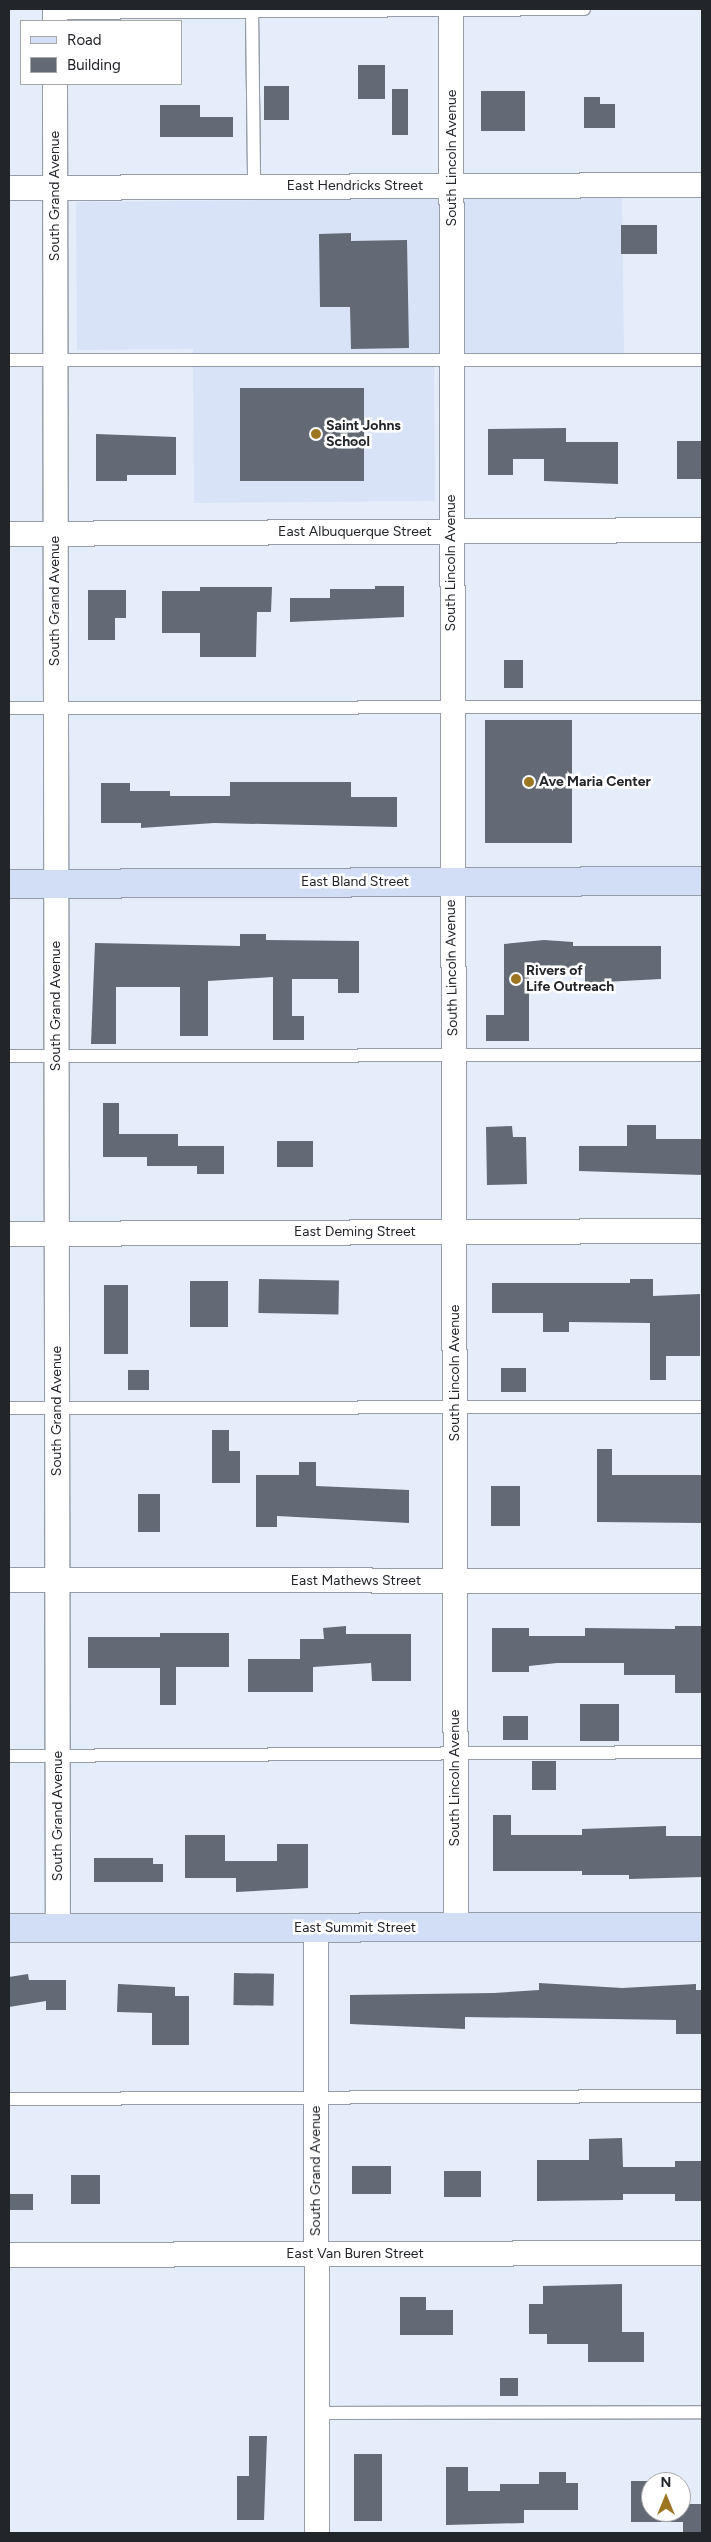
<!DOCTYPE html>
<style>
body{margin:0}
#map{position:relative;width:711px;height:2542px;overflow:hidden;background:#e6edfa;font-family:Figtree,sans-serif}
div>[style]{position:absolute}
.built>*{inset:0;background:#d8e3f7}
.building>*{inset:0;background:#636a75;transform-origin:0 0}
.roads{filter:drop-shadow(1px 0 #969da9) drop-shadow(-1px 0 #969da9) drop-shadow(0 1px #969da9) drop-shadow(0 -1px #969da9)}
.lane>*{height:12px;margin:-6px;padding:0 6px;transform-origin:6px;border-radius:6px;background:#fff}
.street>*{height:24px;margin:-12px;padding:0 12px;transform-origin:12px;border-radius:12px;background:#fff}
.secondary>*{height:28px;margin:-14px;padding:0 14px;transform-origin:14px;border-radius:14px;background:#d1def6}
.dots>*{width:14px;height:14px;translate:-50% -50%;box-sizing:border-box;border:2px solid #fff;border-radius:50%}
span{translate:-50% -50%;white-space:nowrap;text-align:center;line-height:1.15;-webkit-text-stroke:5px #fff;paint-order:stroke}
.street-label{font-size:14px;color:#22252a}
.poi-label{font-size:14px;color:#22252a;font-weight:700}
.left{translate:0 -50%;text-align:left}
.frame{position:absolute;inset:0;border:10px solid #22252a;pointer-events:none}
.legend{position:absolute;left:20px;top:20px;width:162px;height:65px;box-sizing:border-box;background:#fff;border:1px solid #a7a8aa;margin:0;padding:6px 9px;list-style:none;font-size:15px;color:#22252a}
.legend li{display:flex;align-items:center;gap:10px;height:25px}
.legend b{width:25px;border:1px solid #a7a8aa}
.north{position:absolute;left:641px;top:2472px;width:50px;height:50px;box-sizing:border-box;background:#fff;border:1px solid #a7a8aa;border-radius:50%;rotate:0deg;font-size:14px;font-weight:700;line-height:20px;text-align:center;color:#22252a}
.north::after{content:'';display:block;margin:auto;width:18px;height:22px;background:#9d7622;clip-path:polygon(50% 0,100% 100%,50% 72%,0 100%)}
</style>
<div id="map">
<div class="built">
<i style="clip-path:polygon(622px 197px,624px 353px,434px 355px,435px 501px,194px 503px,193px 349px,77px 350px,76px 202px)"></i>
</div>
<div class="building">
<i style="left:358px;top:65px;width:27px;height:34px"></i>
<i style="left:264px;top:86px;width:25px;height:34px"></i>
<i style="left:392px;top:89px;width:16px;height:46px"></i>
<i style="left:481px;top:91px;width:44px;height:40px"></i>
<i style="clip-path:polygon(584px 97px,600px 97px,600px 104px,615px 104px,615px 128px,584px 128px)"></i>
<i style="clip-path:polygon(160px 105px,200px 105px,200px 117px,233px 117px,233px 137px,160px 137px)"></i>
<i style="left:621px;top:225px;width:36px;height:29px"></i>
<i style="clip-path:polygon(351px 233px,351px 241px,407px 240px,409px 348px,351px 349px,350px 307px,320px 307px,319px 234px)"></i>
<i style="left:240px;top:388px;width:124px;height:93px"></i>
<i style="clip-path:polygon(566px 428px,566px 442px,618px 442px,618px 484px,544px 481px,544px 459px,513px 459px,513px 475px,488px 475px,488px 429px)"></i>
<i style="clip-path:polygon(96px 434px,176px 437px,176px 475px,127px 475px,127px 481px,96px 481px)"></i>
<i style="left:677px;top:441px;width:25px;height:38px"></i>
<i style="clip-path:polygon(375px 586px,404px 586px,404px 617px,290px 622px,290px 598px,330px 598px,330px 589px,375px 589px)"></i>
<i style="clip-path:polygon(200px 587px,272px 587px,271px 612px,257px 612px,256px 657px,200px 657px,200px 633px,162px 633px,162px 591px,200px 591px)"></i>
<i style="clip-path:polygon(88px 590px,126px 590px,126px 618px,115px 618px,115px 640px,88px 640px)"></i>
<i style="left:504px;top:660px;width:19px;height:28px"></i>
<i style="left:572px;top:720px;width:123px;height:87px;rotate:90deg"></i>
<i style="clip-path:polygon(230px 782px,351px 782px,351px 797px,397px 797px,397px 827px,214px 823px,141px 828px,141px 823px,101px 823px,101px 783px,130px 783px,130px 791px,170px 791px,170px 796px,230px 796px)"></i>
<i style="clip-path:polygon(240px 934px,266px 934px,266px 940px,359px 941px,359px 993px,338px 993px,338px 979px,292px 979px,292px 1016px,304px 1016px,304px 1040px,273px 1040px,273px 977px,208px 981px,208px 1036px,180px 1036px,180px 987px,116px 987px,116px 1044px,91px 1044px,95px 943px,240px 946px)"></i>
<i style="clip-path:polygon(544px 940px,573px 942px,573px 946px,661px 946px,661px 979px,585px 983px,585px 972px,529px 968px,529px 1041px,486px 1041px,486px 1015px,504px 1015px,504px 944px)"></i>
<i style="clip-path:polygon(103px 1103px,119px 1103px,119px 1134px,178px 1134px,178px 1146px,224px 1146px,224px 1174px,197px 1174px,197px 1166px,147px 1166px,147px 1157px,103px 1157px)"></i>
<i style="clip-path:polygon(627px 1125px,656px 1125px,656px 1139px,701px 1139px,702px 1175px,579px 1171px,579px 1146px,627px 1146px)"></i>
<i style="clip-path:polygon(512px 1126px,513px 1137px,526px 1137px,527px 1184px,487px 1185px,486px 1127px)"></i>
<i style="left:277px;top:1141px;width:36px;height:26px"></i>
<i style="left:259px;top:1279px;width:80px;height:34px;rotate:1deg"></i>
<i style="clip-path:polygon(630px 1279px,653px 1279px,653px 1296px,700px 1294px,700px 1356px,666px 1356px,666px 1380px,650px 1380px,650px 1323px,569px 1322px,569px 1332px,543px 1332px,543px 1313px,492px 1313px,492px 1283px,630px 1283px)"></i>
<i style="left:190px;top:1281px;width:38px;height:46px"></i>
<i style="left:104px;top:1285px;width:24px;height:69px"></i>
<i style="left:501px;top:1368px;width:25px;height:24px"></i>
<i style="left:128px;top:1370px;width:21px;height:20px"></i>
<i style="clip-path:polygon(212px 1430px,229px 1430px,229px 1451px,240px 1451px,240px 1483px,212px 1483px)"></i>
<i style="clip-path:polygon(597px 1449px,612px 1449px,612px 1475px,702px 1475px,702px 1523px,597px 1522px)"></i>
<i style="clip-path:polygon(299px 1462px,316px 1462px,316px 1486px,409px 1490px,409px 1523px,277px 1516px,277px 1527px,256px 1527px,256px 1475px,299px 1475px)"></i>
<i style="left:491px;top:1486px;width:29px;height:40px"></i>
<i style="left:138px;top:1494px;width:22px;height:38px"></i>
<i style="clip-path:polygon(346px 1626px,346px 1634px,411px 1634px,411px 1681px,372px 1681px,371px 1663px,313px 1667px,313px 1692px,248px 1692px,248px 1659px,300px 1659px,300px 1639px,324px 1639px,323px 1628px)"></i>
<i style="clip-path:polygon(675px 1626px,702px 1626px,702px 1693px,675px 1693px,675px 1675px,624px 1675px,624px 1663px,557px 1663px,529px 1666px,529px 1672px,492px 1672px,492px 1628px,529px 1628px,529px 1636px,585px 1636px,585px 1628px,675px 1629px)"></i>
<i style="clip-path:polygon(160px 1633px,229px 1633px,229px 1667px,176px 1667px,176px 1705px,160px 1705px,160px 1668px,88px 1668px,88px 1637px,160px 1637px)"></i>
<i style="left:580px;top:1704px;width:39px;height:37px"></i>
<i style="left:503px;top:1716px;width:25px;height:24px"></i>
<i style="left:532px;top:1761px;width:24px;height:29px"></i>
<i style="clip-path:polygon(493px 1815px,511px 1815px,511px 1835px,582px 1835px,582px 1829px,666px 1826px,666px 1836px,702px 1836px,702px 1877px,629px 1879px,629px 1875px,582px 1875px,582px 1871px,493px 1871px)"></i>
<i style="clip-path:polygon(185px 1835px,225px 1835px,225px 1861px,277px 1861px,277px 1844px,308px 1844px,308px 1888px,236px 1892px,236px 1878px,185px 1878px)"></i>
<i style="clip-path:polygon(94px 1858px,153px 1858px,153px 1864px,163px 1864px,163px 1882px,94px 1882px)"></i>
<i style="left:234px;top:1973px;width:40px;height:32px;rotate:1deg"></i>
<i style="clip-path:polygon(28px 1974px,29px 1980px,66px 1980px,66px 2010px,46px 2010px,46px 2001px,9px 2007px,9px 1977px)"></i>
<i style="clip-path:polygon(539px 1983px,622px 1988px,696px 1984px,696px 1990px,702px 1990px,701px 2034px,676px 2034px,676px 2020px,465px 2017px,465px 2029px,350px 2024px,350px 1995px,494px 1993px,539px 1990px)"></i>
<i style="clip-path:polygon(118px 1984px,175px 1987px,175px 1996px,189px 1996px,189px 2045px,152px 2045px,152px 2013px,117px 2012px)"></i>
<i style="clip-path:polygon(622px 2138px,623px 2167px,675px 2167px,675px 2161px,702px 2161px,702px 2201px,675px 2201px,675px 2194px,623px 2194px,623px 2200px,537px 2201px,537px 2160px,589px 2160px,589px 2139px)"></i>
<i style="left:352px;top:2166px;width:39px;height:28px"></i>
<i style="left:444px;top:2171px;width:37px;height:26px"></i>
<i style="left:71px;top:2175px;width:29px;height:29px"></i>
<i style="left:9px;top:2194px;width:24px;height:16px"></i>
<i style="clip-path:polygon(622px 2284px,622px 2332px,644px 2332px,644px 2362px,588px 2362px,588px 2344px,547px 2344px,547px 2334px,529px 2334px,529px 2304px,543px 2304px,543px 2286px)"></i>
<i style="clip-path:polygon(400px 2297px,426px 2297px,426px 2310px,453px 2310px,453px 2335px,400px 2335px)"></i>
<i style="left:500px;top:2378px;width:18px;height:18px"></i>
<i style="clip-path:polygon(249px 2436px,267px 2436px,264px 2520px,237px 2520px,237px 2476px,249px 2476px)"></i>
<i style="left:354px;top:2454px;width:28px;height:67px"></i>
<i style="clip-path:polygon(446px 2467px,468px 2467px,468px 2491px,500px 2491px,500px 2484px,539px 2484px,539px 2472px,566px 2472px,566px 2483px,578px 2483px,578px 2510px,524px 2510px,524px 2523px,446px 2525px)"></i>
<i style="clip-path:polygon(631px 2481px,659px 2481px,651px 2482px,651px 2512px,681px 2512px,681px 2504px,702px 2504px,702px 2533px,683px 2533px,683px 2522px,631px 2522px)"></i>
</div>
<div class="roads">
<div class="lane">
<i style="left:252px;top:11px;width:176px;rotate:89.3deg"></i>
<i style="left:55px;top:13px;width:529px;rotate:-0.43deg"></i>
<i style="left:9px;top:360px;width:693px"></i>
<i style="left:9px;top:708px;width:693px;rotate:-0.08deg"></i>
<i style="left:9px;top:1056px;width:693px;rotate:-0.08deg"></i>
<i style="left:9px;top:1408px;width:693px;rotate:-0.08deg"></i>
<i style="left:9px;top:1756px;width:693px;rotate:-0.33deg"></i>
<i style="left:9px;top:2099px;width:693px;rotate:-0.25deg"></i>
<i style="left:316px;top:2413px;width:386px;rotate:-0.1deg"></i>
</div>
<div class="street">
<i style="left:55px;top:9px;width:12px;rotate:90deg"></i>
<i style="left:451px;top:9px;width:1918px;rotate:89.85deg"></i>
<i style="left:55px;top:84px;width:1844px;rotate:89.91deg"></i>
<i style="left:9px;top:188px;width:693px;rotate:-0.25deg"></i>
<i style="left:9px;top:534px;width:693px;rotate:-0.33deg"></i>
<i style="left:9px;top:1234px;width:693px;rotate:-0.25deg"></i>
<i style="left:9px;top:1580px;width:693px;rotate:0.08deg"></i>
<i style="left:316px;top:1928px;width:605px;rotate:89.91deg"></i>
<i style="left:9px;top:2255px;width:693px;rotate:-0.17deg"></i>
</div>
<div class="secondary">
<i style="left:9px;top:884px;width:693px;rotate:-0.25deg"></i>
<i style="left:9px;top:1928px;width:693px;rotate:-0.08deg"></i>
</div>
</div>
<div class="dots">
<i style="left:316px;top:434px;background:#9d7622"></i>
<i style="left:529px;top:782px;background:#9d7622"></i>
<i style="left:516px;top:979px;background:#9d7622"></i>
</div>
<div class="street-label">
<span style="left:452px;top:158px;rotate:-90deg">South Lincoln Avenue</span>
<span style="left:355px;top:186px">East Hendricks Street</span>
<span style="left:55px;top:196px;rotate:-90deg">South Grand Avenue</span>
<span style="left:355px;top:532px">East Albuquerque Street</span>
<span style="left:451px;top:563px;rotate:-90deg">South Lincoln Avenue</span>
<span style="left:55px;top:601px;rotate:-90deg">South Grand Avenue</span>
<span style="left:355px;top:882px">East Bland Street</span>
<span style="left:452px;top:968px;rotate:-91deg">South Lincoln Avenue</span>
<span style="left:56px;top:1006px;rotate:-90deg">South Grand Avenue</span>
<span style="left:355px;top:1232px">East Deming Street</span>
<span style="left:455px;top:1373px;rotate:-90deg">South Lincoln Avenue</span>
<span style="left:57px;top:1411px;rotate:-90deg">South Grand Avenue</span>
<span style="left:356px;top:1581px">East Mathews Street</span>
<span style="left:455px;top:1778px;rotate:-90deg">South Lincoln Avenue</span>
<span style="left:58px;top:1816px;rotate:-90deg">South Grand Avenue</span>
<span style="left:355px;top:1928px">East Summit Street</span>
<span style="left:316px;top:2171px;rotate:-90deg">South Grand Avenue</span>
<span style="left:355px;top:2254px">East Van Buren Street</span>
</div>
<div class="poi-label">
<span class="left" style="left:326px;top:434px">Saint Johns<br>School</span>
<span class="left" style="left:539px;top:782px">Ave Maria Center</span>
<span class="left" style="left:526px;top:979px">Rivers of<br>Life Outreach</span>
</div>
<div class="frame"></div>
<ul class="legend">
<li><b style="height:6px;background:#d1def6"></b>Road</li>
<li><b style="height:14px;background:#636a75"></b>Building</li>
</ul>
<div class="north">N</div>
</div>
